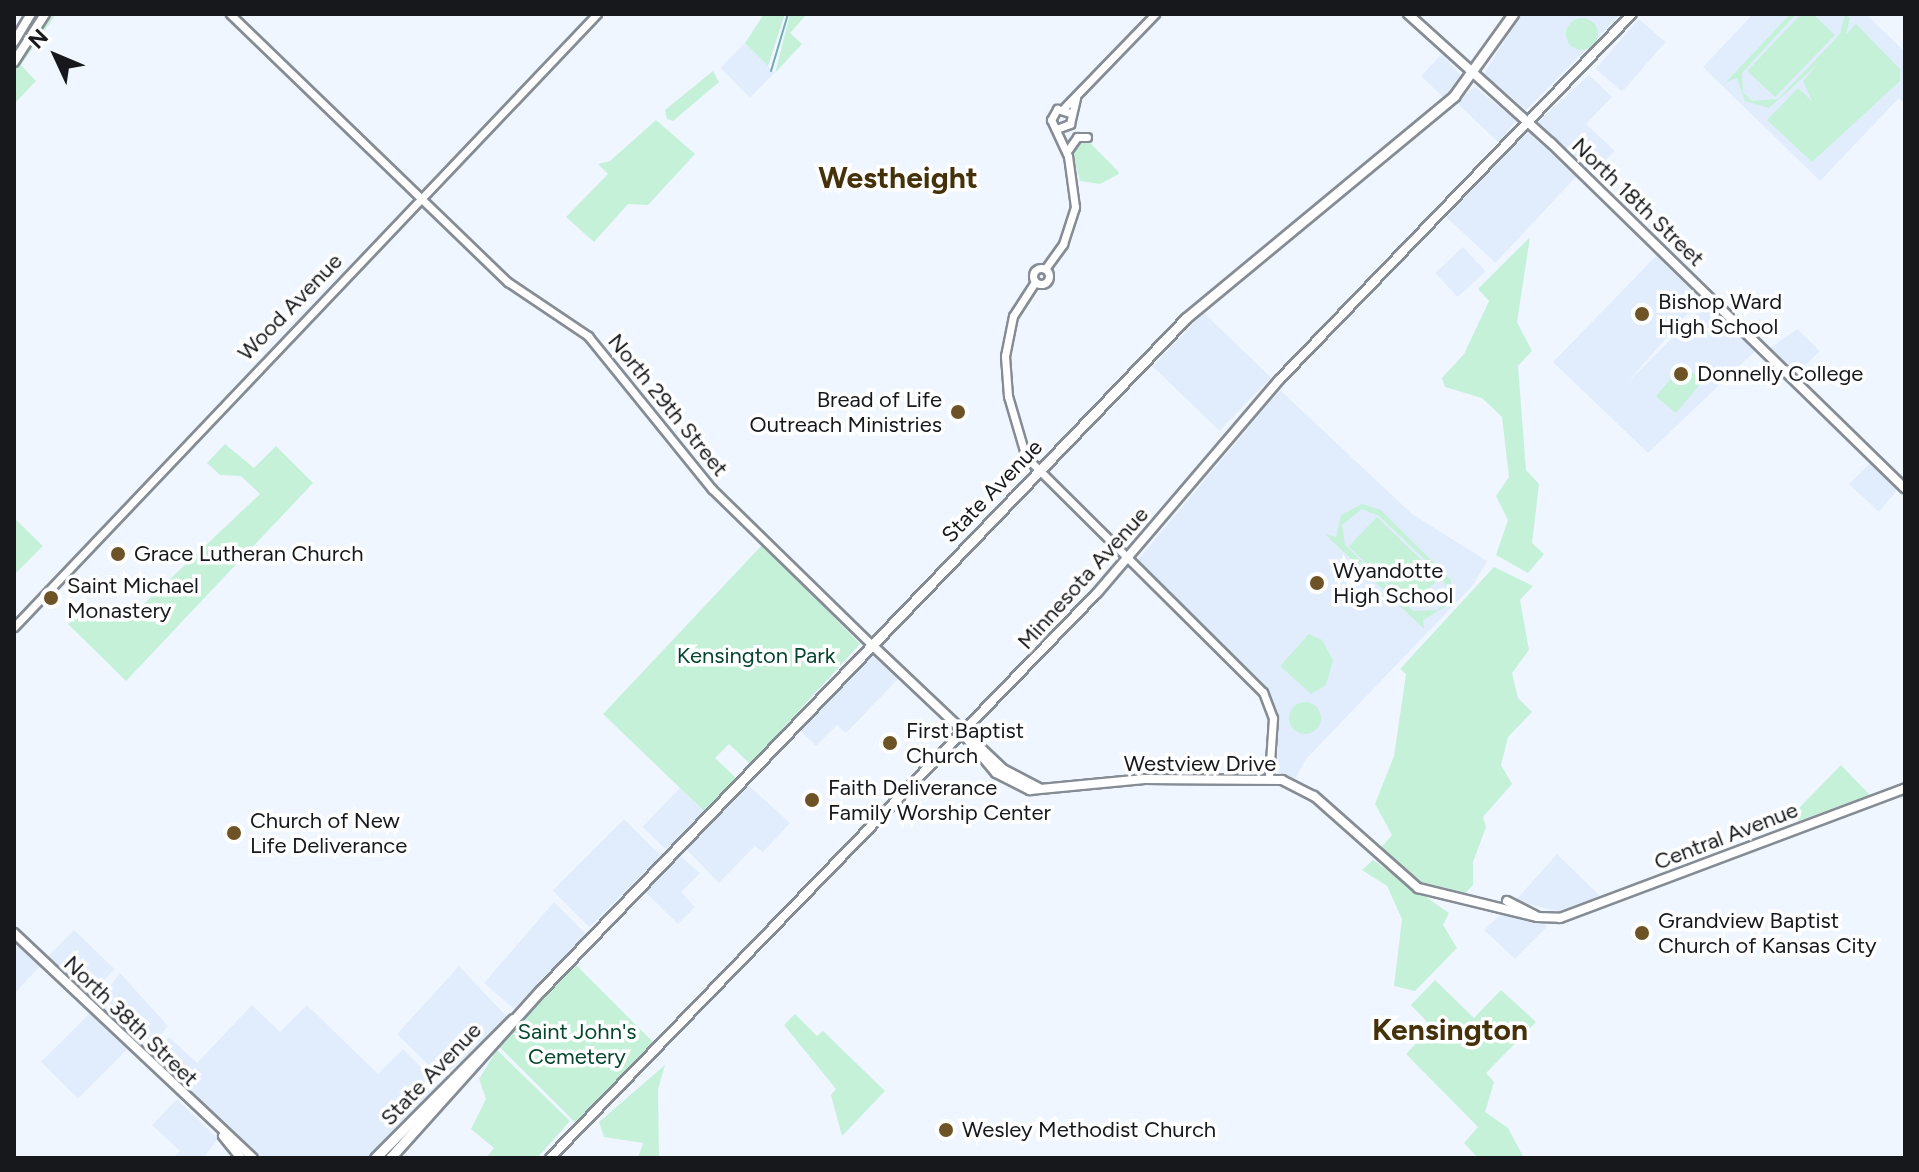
<!DOCTYPE html>
<style>
body{margin:0}
#map{position:relative;width:1919px;height:1172px;overflow:hidden;background:#f0f6ff;font-family:Figtree,sans-serif}
div>[style]{position:absolute}
.built>*{inset:0;background:#e1edfc;transform-origin:0 0}
.green>*{inset:0;background:#c5f1d9;transform-origin:0 0}
.round{border-radius:50%}
.stream>*{height:2px;margin:-1px;padding:0 1px;transform-origin:1px;border-radius:1px;background:#70acb3}
.roads{filter:drop-shadow(2px 0 #868c94) drop-shadow(-2px 0 #868c94) drop-shadow(0 2px #868c94) drop-shadow(0 -2px #868c94)}
.tertiary>*{height:7px;margin:-3.5px;padding:0 3.5px;transform-origin:3.5px;border-radius:3.5px;background:#fff}
.tertiary>.ring{margin:-3.5px;padding:0;box-sizing:content-box;background:none;border:7px solid #fff;border-radius:50%}
.secondary>*{height:8px;margin:-4px;padding:0 4px;transform-origin:4px;border-radius:4px;background:#fff}
.primary>*{height:9px;margin:-4.5px;padding:0 4.5px;transform-origin:4.5px;border-radius:4.5px;background:#fff}
.dots>*{width:22px;height:22px;translate:-50% -50%;box-sizing:border-box;border:4px solid #fff;border-radius:50%}
span{translate:-50% -50%;white-space:nowrap;text-align:center;line-height:1.15;-webkit-text-stroke:7px #fff;paint-order:stroke}
.street-label{font-size:22px;color:#16181b}
.poi-label{font-size:22px;color:#16181b}
.left{translate:0 -50%;text-align:left}
.right{translate:-100% -50%;text-align:right}
.park-label{font-size:22px;color:#05462e}
.district-label{font-size:30px;color:#45310a;font-weight:700}
.frame{position:absolute;inset:0;border:16px solid #16181b;pointer-events:none}
.north{position:absolute;left:16px;top:16px;width:80px;height:80px;-webkit-text-stroke:6px #fff;paint-order:stroke;rotate:314deg;font-size:22px;font-weight:700;line-height:32px;text-align:center;color:#16181b}
.north::after{content:'';display:block;margin:auto;width:28px;height:36px;background:#16181b;clip-path:polygon(50% 0,100% 100%,50% 72%,0 100%)}
</style>
<div id="map">
<div class="built">
<i style="clip-path:polygon(1521px 14px,1621px 14px,1526px 110px,1484px 74px)"></i>
<i style="clip-path:polygon(1753px 14px,1866px 14px,1905px 52px,1905px 102px,1898px 99px,1820px 181px,1703px 67px)"></i>
<i style="left:1639px;top:19px;width:35px;height:66px;rotate:41deg"></i>
<i style="left:745px;top:43px;width:42px;height:35px;rotate:45deg"></i>
<i style="clip-path:polygon(1442px 54px,1462px 77px,1444px 98px,1421px 76px)"></i>
<i style="clip-path:polygon(1589px 75px,1612px 97px,1586px 124px,1615px 151px,1591px 174px,1538px 122px)"></i>
<i style="clip-path:polygon(1475px 87px,1516px 120px,1499px 143px,1456px 102px)"></i>
<i style="left:1527px;top:131px;width:67px;height:118px;rotate:43deg"></i>
<i style="left:1463px;top:247px;width:33px;height:38px;rotate:47deg"></i>
<i style="clip-path:polygon(1657px 255px,1700px 299px,1627px 383px,1705px 305px,1756px 350px,1648px 453px,1553px 362px)"></i>
<i style="left:1204px;top:313px;width:93px;height:74px;rotate:44deg"></i>
<i style="clip-path:polygon(1797px 329px,1820px 351px,1796px 375px,1769px 349px)"></i>
<i style="clip-path:polygon(1280px 390px,1412px 514px,1487px 561px,1473px 585px,1306px 759px,1295px 779px,1277px 772px,1279px 715px,1262px 682px,1137px 561px)"></i>
<i style="clip-path:polygon(1871px 462px,1897px 490px,1879px 512px,1849px 484px)"></i>
<i style="clip-path:polygon(872px 655px,899px 678px,846px 733px,837px 725px,816px 746px,799px 729px)"></i>
<i style="clip-path:polygon(747px 784px,790px 823px,763px 852px,755px 846px,719px 883px,685px 848px)"></i>
<i style="left:680px;top:788px;width:33px;height:54px;rotate:44deg"></i>
<i style="left:624px;top:819px;width:52px;height:101px;rotate:45deg"></i>
<i style="clip-path:polygon(1557px 854px,1600px 896px,1558px 911px,1515px 901px)"></i>
<i style="clip-path:polygon(679px 855px,700px 873px,681px 892px,695px 907px,678px 924px,644px 891px)"></i>
<i style="clip-path:polygon(554px 902px,586px 934px,514px 1009px,484px 983px)"></i>
<i style="clip-path:polygon(1500px 915px,1543px 922px,1547px 927px,1515px 959px,1484px 930px)"></i>
<i style="left:74px;top:930px;width:56px;height:41px;rotate:44deg"></i>
<i style="clip-path:polygon(21px 946px,41px 965px,14px 994px,14px 948px)"></i>
<i style="clip-path:polygon(459px 966px,508px 1018px,442px 1078px,397px 1034px)"></i>
<i style="clip-path:polygon(120px 973px,168px 1026px,146px 1052px,95px 1007px)"></i>
<i style="clip-path:polygon(252px 1005px,280px 1032px,307px 1005px,378px 1074px,403px 1049px,439px 1085px,366px 1158px,260px 1158px,151px 1059px,169px 1037px,197px 1063px)"></i>
<i style="left:90px;top:1013px;width:52px;height:69px;rotate:45deg"></i>
<i style="clip-path:polygon(177px 1099px,218px 1139px,203px 1158px,173px 1158px,180px 1151px,152px 1125px)"></i>
</div>
<div class="green">
<i style="clip-path:polygon(48px 14px,56px 14px,21px 65px,36px 81px,14px 104px,14px 67px)"></i>
<i style="clip-path:polygon(764px 14px,785px 14px,768px 66px,745px 43px)"></i>
<i style="clip-path:polygon(790px 14px,807px 14px,790px 33px,802px 44px,775px 73px)"></i>
<i style="clip-path:polygon(1790px 14px,1796px 14px,1742px 73px,1743px 92px,1752px 101px,1778px 99px,1840px 34px,1845px 14px,1850px 18px,1846px 34px,1856px 24px,1900px 69px,1900px 81px,1812px 162px,1767px 120px,1798px 88px,1812px 101px,1803px 81px,1819px 63px,1769px 108px,1745px 101px,1737px 78px,1726px 82px)"></i>
<i style="clip-path:polygon(1801px 14px,1813px 14px,1835px 35px,1775px 97px,1747px 71px)"></i>
<i class="round" style="left:1566px;top:18px;width:32px;height:32px"></i>
<i style="clip-path:polygon(713px 71px,719px 82px,673px 121px,667px 119px,665px 110px)"></i>
<i style="clip-path:polygon(656px 120px,695px 154px,648px 205px,628px 204px,594px 242px,566px 217px,608px 174px,598px 164px,610px 161px)"></i>
<i style="clip-path:polygon(1086px 139px,1118px 171px,1119px 174px,1100px 184px,1080px 181px,1072px 149px)"></i>
<i style="clip-path:polygon(1530px 237px,1517px 322px,1532px 351px,1518px 366px,1526px 470px,1539px 484px,1532px 543px,1544px 554px,1528px 573px,1496px 555px,1508px 520px,1496px 496px,1509px 477px,1502px 417px,1482px 398px,1445px 387px,1442px 378px,1464px 354px,1489px 301px,1478px 289px)"></i>
<i style="left:1683px;top:364px;width:26px;height:42px;rotate:40deg"></i>
<i style="clip-path:polygon(225px 444px,254px 468px,276px 446px,313px 483px,126px 681px,68px 624px,87px 606px,101px 619px,134px 613px,260px 494px,241px 476px,220px 475px,207px 463px)"></i>
<i style="clip-path:polygon(evenodd,1362px 504px,1381px 510px,1451px 580px,1450px 604px,1423px 620px,1424px 629px,1325px 534px,1336px 537px,1341px 515px,1362px 504px,1362px 509px,1379px 516px,1441px 575px,1448px 592px,1438px 610px,1413px 611px,1345px 545px,1342px 525px,1362px 509px)"></i>
<i style="left:1377px;top:517px;width:87px;height:41px;rotate:44deg"></i>
<i style="clip-path:polygon(14px 518px,43px 546px,14px 575px)"></i>
<i style="clip-path:polygon(763px 544px,860px 644px,750px 764px,729px 744px,715px 758px,736px 778px,704px 811px,603px 714px)"></i>
<i style="clip-path:polygon(1494px 567px,1533px 586px,1520px 600px,1529px 650px,1512px 673px,1518px 698px,1532px 712px,1508px 737px,1501px 765px,1512px 784px,1483px 817px,1486px 827px,1473px 862px,1473px 885px,1461px 898px,1424px 887px,1378px 851px,1392px 835px,1375px 804px,1394px 756px,1406px 674px,1400px 669px)"></i>
<i style="clip-path:polygon(1309px 634px,1322px 640px,1333px 660px,1326px 685px,1311px 694px,1280px 666px)"></i>
<i class="round" style="left:1289px;top:702px;width:32px;height:32px"></i>
<i style="clip-path:polygon(1841px 765px,1870px 795px,1798px 821px,1797px 810px)"></i>
<i style="clip-path:polygon(1373px 860px,1449px 913px,1443px 925px,1457px 948px,1415px 991px,1394px 986px,1402px 919px,1387px 886px,1362px 870px)"></i>
<i style="left:575px;top:964px;width:112px;height:112px;rotate:45deg"></i>
<i style="clip-path:polygon(1435px 980px,1474px 1018px,1501px 990px,1536px 1022px,1486px 1073px,1494px 1082px,1485px 1112px,1508px 1128px,1524px 1158px,1478px 1158px,1464px 1143px,1478px 1127px,1406px 1054px,1432px 1027px,1411px 1005px)"></i>
<i style="clip-path:polygon(795px 1014px,817px 1036px,823px 1031px,885px 1091px,842px 1136px,831px 1095px,836px 1089px,784px 1025px)"></i>
<i style="clip-path:polygon(497px 1050px,570px 1121px,537px 1158px,486px 1158px,494px 1148px,471px 1129px,486px 1099px,479px 1079px)"></i>
<i style="clip-path:polygon(665px 1065px,658px 1089px,659px 1158px,638px 1158px,643px 1143px,604px 1137px,599px 1122px)"></i>
</div>
<div class="stream">
<i style="left:771px;top:71px;width:59px;rotate:-73.4deg"></i>
</div>
<div class="roads">
<div class="tertiary">
<i style="left:230px;top:14px;width:386px;rotate:44deg"></i>
<i style="left:508px;top:282px;width:97px;rotate:34deg"></i>
<i style="left:588px;top:336px;width:197px;rotate:51deg"></i>
<i style="left:712px;top:489px;width:222px;rotate:44.3deg"></i>
<i style="left:1064px;top:108px;width:131px;rotate:-45.9deg"></i>
<i style="left:1059px;top:128px;width:12px;rotate:-20deg"></i>
<i style="left:1070px;top:124px;width:27px;rotate:-77deg"></i>
<i style="left:1068px;top:150px;width:16px;rotate:-55deg"></i>
<i style="left:1077px;top:137px;width:10px"></i>
<i class="ring" style="left:1033px;top:268px;width:9px;height:9px"></i>
<i style="left:1045px;top:269px;width:31px;rotate:-54deg"></i>
<i style="left:1063px;top:244px;width:39px;rotate:-72deg"></i>
<i style="left:1075px;top:207px;width:51px;rotate:-97.8deg"></i>
<i style="left:1068px;top:156px;width:40px;rotate:-115deg"></i>
<i style="left:1051px;top:120px;width:13px;rotate:-61deg"></i>
<i style="left:1057px;top:109px;width:14px;rotate:17deg"></i>
<i style="left:1035px;top:282px;width:40px;rotate:122.9deg"></i>
<i style="left:1013px;top:316px;width:41px;rotate:101.3deg"></i>
<i style="left:1005px;top:356px;width:40px;rotate:85.7deg"></i>
<i style="left:1008px;top:396px;width:64px;rotate:73.6deg"></i>
<i style="left:1026px;top:457px;width:334px;rotate:44.8deg"></i>
<i style="left:1263px;top:692px;width:28px;rotate:69deg"></i>
<i style="left:1273px;top:718px;width:59px;rotate:93.9deg"></i>
<i style="left:14px;top:627px;width:846px;rotate:-46.44deg"></i>
</div>
<div class="secondary">
<i style="left:1408px;top:14px;width:193px;rotate:42.1deg"></i>
<i style="left:1551px;top:143px;width:494px;rotate:44.3deg"></i>
<i style="left:14px;top:42px;width:33px;rotate:-59deg"></i>
<i style="left:14px;top:62px;width:57px;rotate:-57.1deg"></i>
<i style="left:871px;top:644px;width:182px;rotate:43.4deg"></i>
<i style="left:1003px;top:769px;width:41px;rotate:27.8deg"></i>
<i style="left:963px;top:734px;width:51px;rotate:49.8deg"></i>
<i style="left:996px;top:773px;width:38px;rotate:27deg"></i>
<i style="left:1030px;top:790px;width:115px;rotate:-5.5deg"></i>
<i style="left:1144px;top:779px;width:138px;rotate:0.4deg"></i>
<i style="left:1282px;top:780px;width:36px;rotate:27deg"></i>
<i style="left:1314px;top:796px;width:139px;rotate:41.5deg"></i>
<i style="left:1418px;top:888px;width:122px;rotate:13.7deg"></i>
<i style="left:1537px;top:917px;width:23px;rotate:2deg"></i>
<i style="left:1560px;top:918px;width:369px;rotate:-20.6deg"></i>
<i style="left:1507px;top:901px;width:33px;rotate:27deg"></i>
<i style="left:14px;top:933px;width:328px;rotate:43.3deg"></i>
<i style="left:223px;top:1136px;width:28px;rotate:51deg"></i>
<i style="left:550px;top:1158px;width:786px;rotate:-45.93deg"></i>
<i style="left:1097px;top:593px;width:280px;rotate:-49.5deg"></i>
<i style="left:1279px;top:380px;width:508px;rotate:-46.04deg"></i>
</div>
<div class="primary">
<i style="left:375px;top:1158px;width:196px;rotate:-45.2deg"></i>
<i style="left:390px;top:1158px;width:226px;rotate:-48.1deg"></i>
<i style="left:541px;top:990px;width:931px;rotate:-46.17deg"></i>
<i style="left:1186px;top:318px;width:348px;rotate:-39.6deg"></i>
<i style="left:1454px;top:96px;width:101px;rotate:-54.3deg"></i>
</div>
</div>
<div class="dots">
<i style="left:1642px;top:314px;background:#6d5325"></i>
<i style="left:1681px;top:374px;background:#6d5325"></i>
<i style="left:958px;top:412px;background:#6d5325"></i>
<i style="left:118px;top:554px;background:#6d5325"></i>
<i style="left:1317px;top:583px;background:#6d5325"></i>
<i style="left:51px;top:598px;background:#6d5325"></i>
<i style="left:890px;top:743px;background:#6d5325"></i>
<i style="left:812px;top:800px;background:#6d5325"></i>
<i style="left:234px;top:833px;background:#6d5325"></i>
<i style="left:1642px;top:933px;background:#6d5325"></i>
<i style="left:946px;top:1130px;background:#6d5325"></i>
</div>
<div class="street-label">
<span style="left:1638px;top:202px;rotate:44deg">North 18th Street</span>
<span style="left:290px;top:307px;rotate:-46deg">Wood Avenue</span>
<span style="left:668px;top:405px;rotate:51deg">North 29th Street</span>
<span style="left:992px;top:491px;rotate:-46deg">State Avenue</span>
<span style="left:1083px;top:578px;rotate:-48deg">Minnesota Avenue</span>
<span style="left:1200px;top:764px">Westview Drive</span>
<span style="left:1726px;top:836px;rotate:-21deg">Central Avenue</span>
<span style="left:131px;top:1021px;rotate:44deg">North 38th Street</span>
<span style="left:431px;top:1074px;rotate:-46deg">State Avenue</span>
</div>
<div class="poi-label">
<span class="left" style="left:1658px;top:314px">Bishop Ward<br>High School</span>
<span class="left" style="left:1697px;top:374px">Donnelly College</span>
<span class="right" style="left:942px;top:412px">Bread of Life<br>Outreach Ministries</span>
<span class="left" style="left:134px;top:554px">Grace Lutheran Church</span>
<span class="left" style="left:1333px;top:583px">Wyandotte<br>High School</span>
<span class="left" style="left:67px;top:598px">Saint Michael<br>Monastery</span>
<span class="left" style="left:906px;top:743px">First Baptist<br>Church</span>
<span class="left" style="left:828px;top:800px">Faith Deliverance<br>Family Worship Center</span>
<span class="left" style="left:250px;top:833px">Church of New<br>Life Deliverance</span>
<span class="left" style="left:1658px;top:933px">Grandview Baptist<br>Church of Kansas City</span>
<span class="left" style="left:962px;top:1130px">Wesley Methodist Church</span>
</div>
<div class="park-label">
<span style="left:756px;top:656px">Kensington Park</span>
<span style="left:577px;top:1044px">Saint John's<br>Cemetery</span>
</div>
<div class="district-label">
<span style="left:898px;top:178px">Westheight</span>
<span style="left:1450px;top:1030px">Kensington</span>
</div>
<div class="frame"></div>
<div class="north">N</div>
</div>
